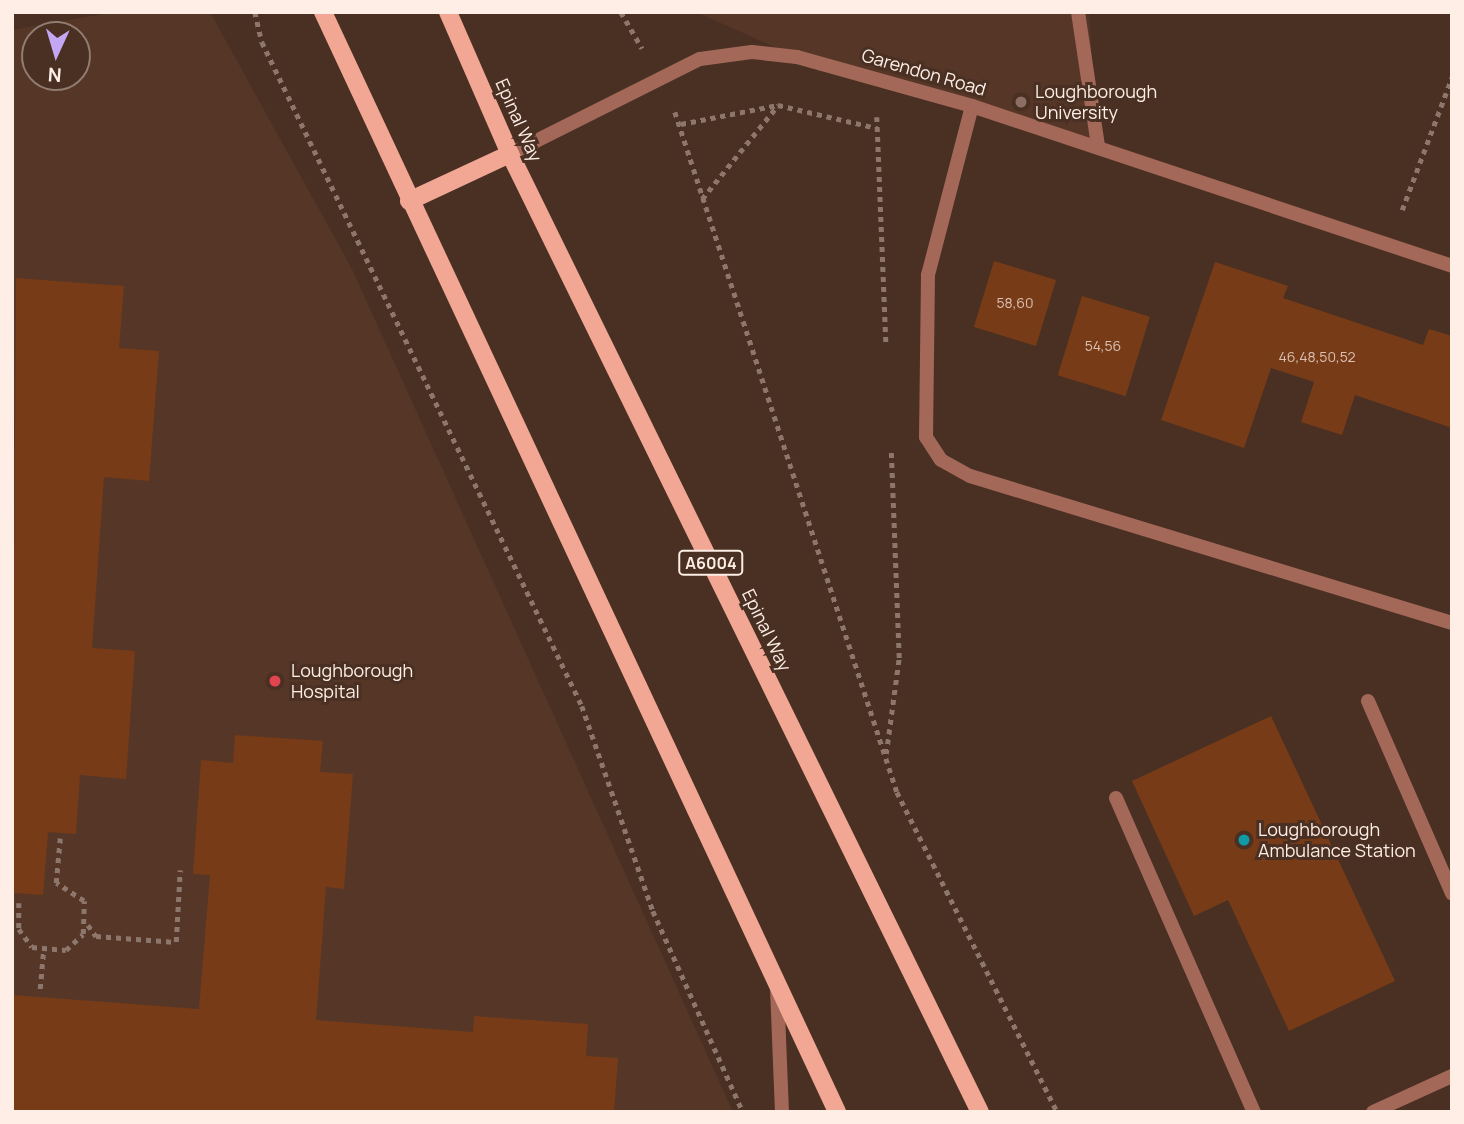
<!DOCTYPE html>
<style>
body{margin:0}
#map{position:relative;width:1464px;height:1124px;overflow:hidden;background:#493023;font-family:Manrope,sans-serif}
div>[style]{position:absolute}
.built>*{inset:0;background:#563727}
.building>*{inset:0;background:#773b18;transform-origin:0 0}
.path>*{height:4.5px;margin-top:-2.25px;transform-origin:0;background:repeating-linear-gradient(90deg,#8d776c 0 5px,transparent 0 10px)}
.service>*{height:14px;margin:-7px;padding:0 7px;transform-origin:7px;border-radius:7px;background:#a46859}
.minor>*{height:14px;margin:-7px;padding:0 7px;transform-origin:7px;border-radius:7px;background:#a46859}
.primary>*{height:18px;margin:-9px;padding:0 9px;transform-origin:9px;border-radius:9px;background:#f1a794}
.dots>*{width:19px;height:19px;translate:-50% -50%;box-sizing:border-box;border:4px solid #493023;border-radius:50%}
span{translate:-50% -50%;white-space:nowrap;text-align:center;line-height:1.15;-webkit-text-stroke:6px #493023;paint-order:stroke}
.number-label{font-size:14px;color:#dcc1b2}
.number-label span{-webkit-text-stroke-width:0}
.shield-label span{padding:2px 5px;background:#493023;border:2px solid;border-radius:5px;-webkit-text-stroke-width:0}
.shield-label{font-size:16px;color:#feeee6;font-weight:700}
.street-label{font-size:18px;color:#feeee6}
.poi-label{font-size:18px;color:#feeee6}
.left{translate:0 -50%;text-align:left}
.frame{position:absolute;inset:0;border:14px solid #feeee6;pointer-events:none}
.north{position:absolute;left:21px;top:21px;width:70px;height:70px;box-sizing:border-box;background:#493023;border:2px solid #917c71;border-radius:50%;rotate:184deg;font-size:19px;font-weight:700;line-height:28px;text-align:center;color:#feeee6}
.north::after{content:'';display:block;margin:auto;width:24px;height:32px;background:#c3a7f2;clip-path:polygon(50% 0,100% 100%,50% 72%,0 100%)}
</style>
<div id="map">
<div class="built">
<i style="clip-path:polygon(evenodd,114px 12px,210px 12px,352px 269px,733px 1112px,12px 1112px,12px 30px,114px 12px,35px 35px,77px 35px,77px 77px,35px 77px,35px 35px)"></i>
<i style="clip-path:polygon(696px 12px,1089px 12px,1098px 146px,797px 57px)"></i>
</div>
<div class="building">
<i style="left:994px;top:261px;width:65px;height:69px;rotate:17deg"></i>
<i style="clip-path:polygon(1215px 262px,1288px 286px,1283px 298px,1423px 345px,1429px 329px,1452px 336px,1452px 428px,1355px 395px,1342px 435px,1301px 422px,1314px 382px,1271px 368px,1244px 448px,1161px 420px)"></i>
<i style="clip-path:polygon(16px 278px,124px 286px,119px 348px,159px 351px,149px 481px,104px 477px,92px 648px,135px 651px,126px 779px,80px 775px,76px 834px,48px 832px,43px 895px,12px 893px)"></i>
<i style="left:1082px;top:296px;width:71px;height:83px;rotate:17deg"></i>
<i style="clip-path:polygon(1271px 716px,1395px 981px,1289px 1031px,1228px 900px,1194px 916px,1132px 781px)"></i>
<i style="clip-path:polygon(235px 735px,323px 741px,320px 772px,353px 774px,344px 889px,326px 887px,316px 1020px,473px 1032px,474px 1016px,588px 1024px,586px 1056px,618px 1058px,614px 1112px,12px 1112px,12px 995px,199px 1009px,210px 875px,193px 874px,201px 760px,233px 763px)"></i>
</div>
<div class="path">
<i style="left:255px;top:12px;width:31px;rotate:77deg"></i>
<i style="left:262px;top:42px;width:737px;rotate:64.27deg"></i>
<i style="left:582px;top:706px;width:217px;rotate:70.9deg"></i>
<i style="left:653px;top:911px;width:218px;rotate:65.9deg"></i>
<i style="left:621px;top:12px;width:42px;rotate:59.7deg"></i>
<i style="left:675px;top:112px;width:715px;rotate:71.92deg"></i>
<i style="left:897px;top:792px;width:358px;rotate:63.4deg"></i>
<i style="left:877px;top:117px;width:229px;rotate:87.7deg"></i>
<i style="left:681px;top:124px;width:99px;rotate:-11.1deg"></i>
<i style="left:778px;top:105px;width:102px;rotate:13.1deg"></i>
<i style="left:702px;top:199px;width:121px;rotate:-51deg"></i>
<i style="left:1402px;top:210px;width:142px;rotate:-69.4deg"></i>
<i style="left:886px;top:754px;width:97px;rotate:-82.3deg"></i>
<i style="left:899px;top:658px;width:206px;rotate:-92.2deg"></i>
<i style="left:19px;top:903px;width:26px;rotate:90deg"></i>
<i style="left:19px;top:929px;width:22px;rotate:54deg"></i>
<i style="left:32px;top:947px;width:34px;rotate:5deg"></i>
<i style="left:66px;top:950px;width:23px;rotate:-43deg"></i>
<i style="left:83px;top:934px;width:33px;rotate:-88deg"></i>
<i style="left:84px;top:901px;width:33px;rotate:-147deg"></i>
<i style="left:56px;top:883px;width:45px;rotate:-84.9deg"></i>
<i style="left:88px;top:925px;width:14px;rotate:54deg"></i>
<i style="left:96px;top:936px;width:80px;rotate:4.3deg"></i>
<i style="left:176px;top:942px;width:72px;rotate:-86.8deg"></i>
<i style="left:40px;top:989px;width:37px;rotate:-85deg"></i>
</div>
<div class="service">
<i style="left:972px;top:106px;width:175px;rotate:104.6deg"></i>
<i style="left:928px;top:275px;width:162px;rotate:90.7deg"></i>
<i style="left:926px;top:437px;width:27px;rotate:57deg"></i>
<i style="left:941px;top:460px;width:33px;rotate:29deg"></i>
<i style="left:970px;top:476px;width:504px;rotate:16.96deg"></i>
<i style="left:1368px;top:701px;width:210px;rotate:66.4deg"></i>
<i style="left:1116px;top:798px;width:343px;rotate:66.3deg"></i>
<i style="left:1373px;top:1112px;width:87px;rotate:-24.5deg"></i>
</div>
<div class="minor">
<i style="left:1078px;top:12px;width:135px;rotate:81.5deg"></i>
<i style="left:510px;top:154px;width:212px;rotate:-26.6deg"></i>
<i style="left:700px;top:59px;width:52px;rotate:-7.7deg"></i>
<i style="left:752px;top:52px;width:45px;rotate:6.3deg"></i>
<i style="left:797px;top:57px;width:182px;rotate:15.6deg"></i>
<i style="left:972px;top:106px;width:506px;rotate:18.43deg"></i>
<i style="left:777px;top:988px;width:124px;rotate:87.7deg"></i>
</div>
<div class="primary">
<i style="left:323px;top:12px;width:1214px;rotate:64.95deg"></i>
<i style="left:448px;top:12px;width:155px;rotate:66.4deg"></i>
<i style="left:510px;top:154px;width:1067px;rotate:63.87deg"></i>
<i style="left:409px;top:201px;width:111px;rotate:-25deg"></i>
</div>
<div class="dots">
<i style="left:1021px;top:102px;background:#8d6e63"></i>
<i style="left:275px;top:681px;background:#e0444e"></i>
<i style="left:1244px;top:840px;background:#0f9aa8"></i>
</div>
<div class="number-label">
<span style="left:1015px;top:303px">58,60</span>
<span style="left:1103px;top:346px">54,56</span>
<span style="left:1317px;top:357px">46,48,50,52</span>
</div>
<div class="shield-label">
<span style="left:711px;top:563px">A6004</span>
</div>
<div class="street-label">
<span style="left:924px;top:72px;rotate:16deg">Garendon Road</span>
<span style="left:519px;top:120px;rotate:66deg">Epinal Way</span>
<span style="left:767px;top:630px;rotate:64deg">Epinal Way</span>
</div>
<div class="poi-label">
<span class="left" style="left:1035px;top:102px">Loughborough<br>University</span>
<span class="left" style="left:291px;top:681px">Loughborough<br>Hospital</span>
<span class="left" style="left:1258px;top:840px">Loughborough<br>Ambulance Station</span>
</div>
<div class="frame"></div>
<div class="north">N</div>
</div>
